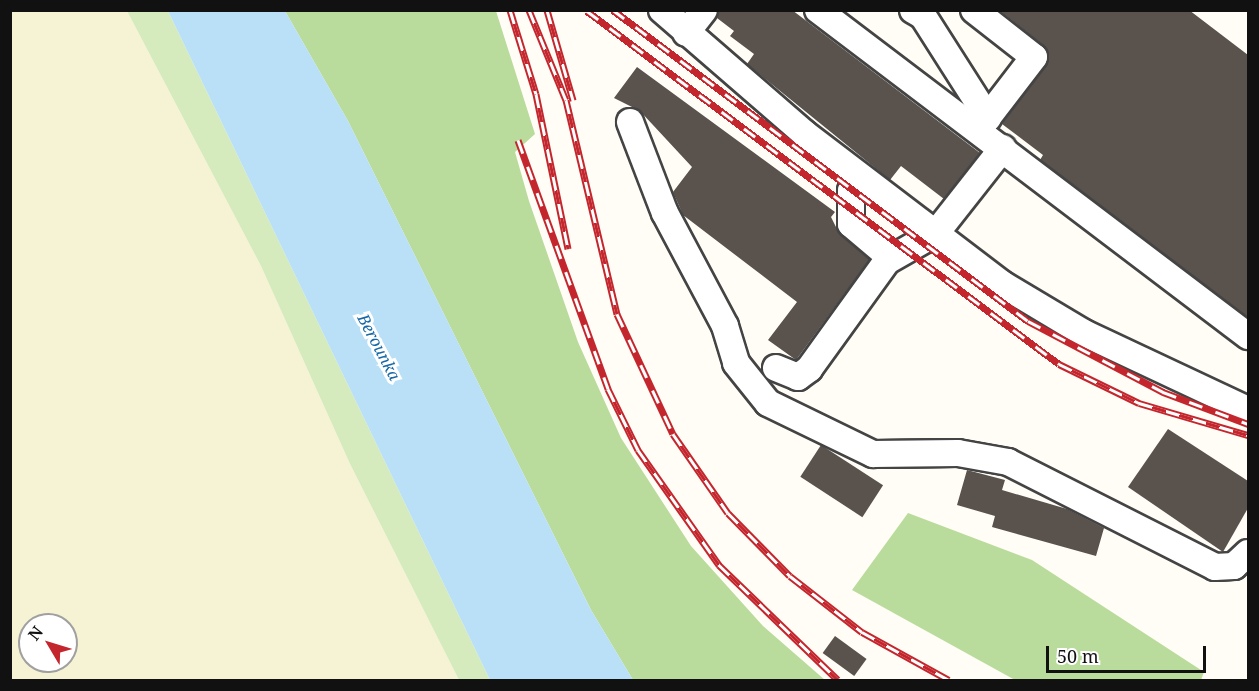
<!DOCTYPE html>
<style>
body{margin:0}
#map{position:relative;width:1259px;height:691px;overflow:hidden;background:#fffdf5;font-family:"Noto Serif",serif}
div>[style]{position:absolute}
.farmland>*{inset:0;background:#f6f3d4}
.green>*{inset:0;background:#d5ebbd}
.forest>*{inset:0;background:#b9dc9c}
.water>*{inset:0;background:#b9e0f7}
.building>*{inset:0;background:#5a524d;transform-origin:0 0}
.roads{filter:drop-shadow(2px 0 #444) drop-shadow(-2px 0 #444) drop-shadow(0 2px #444) drop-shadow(0 -2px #444)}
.minor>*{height:26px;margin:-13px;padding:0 13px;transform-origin:13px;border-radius:13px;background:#fff}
.rail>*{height:7px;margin-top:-3.5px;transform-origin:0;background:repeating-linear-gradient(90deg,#fff 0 14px,#c4262e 0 28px);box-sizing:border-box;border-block:2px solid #c4262e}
span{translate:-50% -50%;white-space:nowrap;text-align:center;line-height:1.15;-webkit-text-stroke:6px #fff;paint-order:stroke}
.water-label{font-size:16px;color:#1768a6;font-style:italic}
.frame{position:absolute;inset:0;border:12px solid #111;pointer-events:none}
.north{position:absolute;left:18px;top:613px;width:60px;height:60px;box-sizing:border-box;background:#fff;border:2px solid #a0a0a0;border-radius:50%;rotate:308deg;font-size:16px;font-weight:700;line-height:24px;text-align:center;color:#111}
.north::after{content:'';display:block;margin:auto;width:21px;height:27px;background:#c4262e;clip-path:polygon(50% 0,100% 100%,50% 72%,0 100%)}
.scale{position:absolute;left:1046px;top:646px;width:160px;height:27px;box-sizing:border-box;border:3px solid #111;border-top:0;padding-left:8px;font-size:18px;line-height:21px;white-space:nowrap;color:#111;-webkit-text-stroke:4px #fff;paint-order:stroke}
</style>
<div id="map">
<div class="farmland">
<i style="clip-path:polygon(evenodd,10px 11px,127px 11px,261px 266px,350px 464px,459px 680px,11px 680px,10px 11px,30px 625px,66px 625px,66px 661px,30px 661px,30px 625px)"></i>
</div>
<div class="green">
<i style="clip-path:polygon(127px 11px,168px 11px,490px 680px,459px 680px,350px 464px,261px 266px)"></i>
</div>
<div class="forest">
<i style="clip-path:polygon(285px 11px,496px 11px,535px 134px,515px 152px,529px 201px,578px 342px,621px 438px,691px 546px,763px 626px,825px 680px,633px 680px,591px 610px,348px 121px)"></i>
<i style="clip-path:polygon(908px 513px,1032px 560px,1204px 672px,1201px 680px,1015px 680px,852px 590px)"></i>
</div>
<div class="water">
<i style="clip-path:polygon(168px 11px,285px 11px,348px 121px,591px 610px,633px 680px,490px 680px)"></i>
</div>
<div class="building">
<i style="clip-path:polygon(719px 10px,792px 10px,980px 153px,944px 199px,901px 166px,890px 180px,747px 64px,754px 54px,730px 36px,734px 31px,717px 18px)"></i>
<i style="clip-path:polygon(999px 10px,1189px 10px,1248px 55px,1248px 318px,1040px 160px,1043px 155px,1002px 124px,1049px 58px,1043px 45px)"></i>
<i style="clip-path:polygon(637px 67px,835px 212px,831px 217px,838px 231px,870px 259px,796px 360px,768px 340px,797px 302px,683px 215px,673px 192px,692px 167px,640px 111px,614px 98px)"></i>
<i style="clip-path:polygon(1168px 429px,1248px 481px,1248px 508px,1223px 552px,1128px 487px)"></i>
<i style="left:821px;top:445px;width:74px;height:38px;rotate:33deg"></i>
<i style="clip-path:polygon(967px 470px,1005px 480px,1002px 490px,1067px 509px,1104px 528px,1096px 556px,992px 527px,995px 516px,957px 505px)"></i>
<i style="left:835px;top:636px;width:39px;height:21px;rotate:36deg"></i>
</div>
<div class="roads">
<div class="minor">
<i style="left:662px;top:10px;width:189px;rotate:40.9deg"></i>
<i style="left:805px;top:134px;width:248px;rotate:37.3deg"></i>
<i style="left:1002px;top:284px;width:96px;rotate:30.9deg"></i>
<i style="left:1084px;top:333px;width:181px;rotate:25.2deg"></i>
<i style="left:818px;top:10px;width:540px;rotate:37.17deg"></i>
<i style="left:913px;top:10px;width:12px;rotate:31deg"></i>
<i style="left:923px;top:16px;width:121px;rotate:57.5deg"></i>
<i style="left:974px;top:10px;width:76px;rotate:38.1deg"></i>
<i style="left:1034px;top:57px;width:92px;rotate:127.5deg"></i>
<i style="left:686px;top:33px;width:29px;rotate:-52deg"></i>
<i style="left:630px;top:122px;width:97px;rotate:69deg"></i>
<i style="left:665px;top:213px;width:128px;rotate:62deg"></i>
<i style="left:725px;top:326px;width:39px;rotate:73deg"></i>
<i style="left:736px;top:363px;width:51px;rotate:51.3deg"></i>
<i style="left:768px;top:403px;width:117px;rotate:25.9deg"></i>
<i style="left:873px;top:454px;width:85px;rotate:-0.7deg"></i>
<i style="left:958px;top:453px;width:51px;rotate:10.2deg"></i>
<i style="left:1008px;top:462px;width:232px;rotate:26.9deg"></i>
<i style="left:1215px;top:567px;width:19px;rotate:-3deg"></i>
<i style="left:1234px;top:566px;width:19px;rotate:-43deg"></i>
<i style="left:862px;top:179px;width:16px;rotate:133deg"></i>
<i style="left:851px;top:191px;width:33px;rotate:90deg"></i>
<i style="left:851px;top:224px;width:52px;rotate:40.4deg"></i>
<i style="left:776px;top:368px;width:24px;rotate:22deg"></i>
<i style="left:798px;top:377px;width:14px;rotate:-36deg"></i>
<i style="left:809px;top:369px;width:133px;rotate:-54.2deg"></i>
<i style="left:887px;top:261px;width:56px;rotate:-29.7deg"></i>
<i style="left:936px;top:233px;width:108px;rotate:-51.8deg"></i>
</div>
</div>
<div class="rail">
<i style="left:510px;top:10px;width:88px;rotate:72.8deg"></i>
<i style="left:536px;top:94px;width:158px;rotate:78.3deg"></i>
<i style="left:529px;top:10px;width:97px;rotate:67.7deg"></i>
<i style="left:566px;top:100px;width:220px;rotate:76.6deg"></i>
<i style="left:617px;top:314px;width:132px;rotate:65deg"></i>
<i style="left:673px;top:434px;width:96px;rotate:55.2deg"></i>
<i style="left:728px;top:513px;width:88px;rotate:45.5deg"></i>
<i style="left:790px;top:576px;width:91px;rotate:37.9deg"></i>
<i style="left:862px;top:632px;width:99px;rotate:28.9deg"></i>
<i style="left:547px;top:10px;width:94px;rotate:73.9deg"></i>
<i style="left:613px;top:10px;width:519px;rotate:36.85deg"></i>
<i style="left:1028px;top:321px;width:153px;rotate:27.7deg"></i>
<i style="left:1163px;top:392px;width:91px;rotate:20.6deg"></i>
<i style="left:587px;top:11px;width:589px;rotate:36.79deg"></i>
<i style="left:1059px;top:364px;width:89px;rotate:26deg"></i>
<i style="left:1139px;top:403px;width:114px;rotate:16.4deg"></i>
<i style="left:518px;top:140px;width:265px;rotate:70.1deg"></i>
<i style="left:608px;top:389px;width:68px;rotate:63.8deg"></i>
<i style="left:638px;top:450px;width:141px;rotate:54.8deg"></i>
<i style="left:719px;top:565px;width:165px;rotate:44deg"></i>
</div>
<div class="water-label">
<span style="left:379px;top:347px;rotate:62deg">Berounka</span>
</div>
<div class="frame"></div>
<div class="north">N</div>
<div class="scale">50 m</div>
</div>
